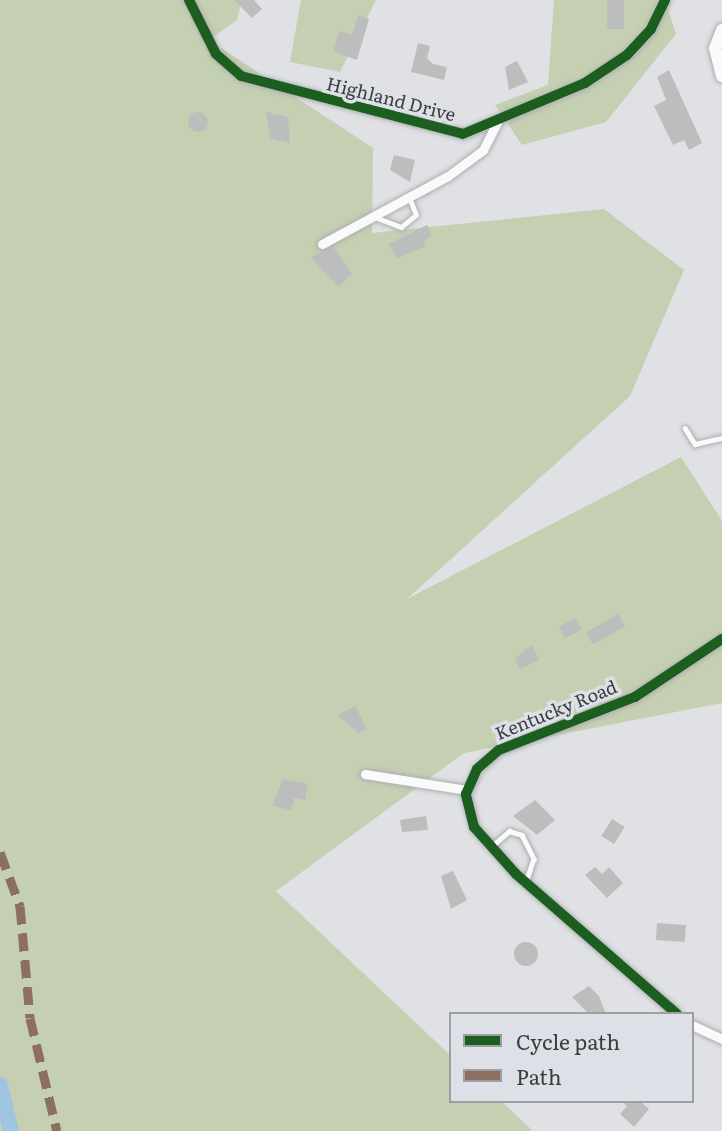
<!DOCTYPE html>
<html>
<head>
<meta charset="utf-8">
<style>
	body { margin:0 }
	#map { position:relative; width:722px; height:1131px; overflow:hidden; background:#dfe1e4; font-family:Literata,serif }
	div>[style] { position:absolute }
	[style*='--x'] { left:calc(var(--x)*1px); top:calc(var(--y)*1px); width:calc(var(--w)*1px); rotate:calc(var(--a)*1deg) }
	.green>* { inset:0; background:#c5cfb2 }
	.river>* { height:16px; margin:-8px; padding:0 8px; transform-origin:8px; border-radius:8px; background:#9fc5e0 }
	.building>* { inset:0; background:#bcbdbd; transform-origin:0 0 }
	.round { border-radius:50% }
	.roads { filter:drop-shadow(0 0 2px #acaeb0) drop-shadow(0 0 2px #acaeb0) }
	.lane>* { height:4.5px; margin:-2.25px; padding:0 2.25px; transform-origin:2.25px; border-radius:2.25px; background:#fafafb }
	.street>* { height:9px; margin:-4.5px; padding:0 4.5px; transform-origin:4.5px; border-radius:4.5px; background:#fafafb }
	.secondary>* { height:12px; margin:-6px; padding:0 6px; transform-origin:6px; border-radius:6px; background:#fafafb }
	.quiet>* { height:9px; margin-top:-4.5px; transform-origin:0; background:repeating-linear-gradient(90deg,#8d6e63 0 18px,transparent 0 27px) }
	.cycleway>* { height:10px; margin:-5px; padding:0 5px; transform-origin:5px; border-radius:5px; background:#1b5e20 }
	span { translate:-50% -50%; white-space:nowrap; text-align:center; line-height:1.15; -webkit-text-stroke:7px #dde0e6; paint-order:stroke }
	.street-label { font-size:18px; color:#3c3d3f }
	.legend { position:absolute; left:449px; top:1012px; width:245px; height:91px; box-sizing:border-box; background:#dde0e6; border:2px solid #9d9fa3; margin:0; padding:9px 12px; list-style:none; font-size:21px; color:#3c3d3f }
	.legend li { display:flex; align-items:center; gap:14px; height:35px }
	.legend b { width:35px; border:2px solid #9d9fa3 }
</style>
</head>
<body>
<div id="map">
	<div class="green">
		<i style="clip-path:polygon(0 0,242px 0,237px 20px,209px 40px,373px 148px,372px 233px,604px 209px,684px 270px,630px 396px,407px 599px,681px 457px,722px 521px,722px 703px,464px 753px,276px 891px,451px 1056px,451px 1101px,501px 1101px,533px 1131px,0 1131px)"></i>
		<i style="clip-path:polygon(301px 0,376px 0,340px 72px,290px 62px)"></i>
		<i style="clip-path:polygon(554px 0,665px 0,676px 34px,606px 122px,522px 145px,495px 105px,548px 85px)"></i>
	</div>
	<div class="river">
		<i style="--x:0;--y:1085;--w:47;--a:76.6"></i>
	</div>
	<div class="building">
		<i style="clip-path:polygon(234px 0,254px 0,262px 9px,252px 18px)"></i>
		<i style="left:607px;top:0;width:17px;height:29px"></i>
		<i style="clip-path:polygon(358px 15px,369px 19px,357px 60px,333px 51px,339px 31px,352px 35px)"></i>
		<i style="clip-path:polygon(418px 43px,430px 46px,427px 58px,433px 64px,447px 67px,444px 80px,411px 72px)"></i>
		<i style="clip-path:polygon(517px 61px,528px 82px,509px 90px,505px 67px)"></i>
		<i style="clip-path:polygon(669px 70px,702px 143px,689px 150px,684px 140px,673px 145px,654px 106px,666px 100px,657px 77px)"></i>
		<i style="clip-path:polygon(266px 112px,288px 117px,290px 143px,270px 138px)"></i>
		<i class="round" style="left:188px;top:112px;width:20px;height:20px"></i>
		<i style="clip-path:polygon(394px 155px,415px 160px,410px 182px,390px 170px)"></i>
		<i style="clip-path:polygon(427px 225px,432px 236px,423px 241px,426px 246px,397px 258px,389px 244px)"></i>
		<i style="clip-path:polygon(333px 246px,352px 274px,338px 287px,311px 257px)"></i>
		<i style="left:618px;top:614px;width:14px;height:37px;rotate:60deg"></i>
		<i style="left:576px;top:618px;width:13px;height:19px;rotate:63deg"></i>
		<i style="clip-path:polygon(532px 645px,539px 660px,520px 669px,515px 658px)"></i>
		<i style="clip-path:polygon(355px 706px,367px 729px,358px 733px,338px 715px)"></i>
		<i style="clip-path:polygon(283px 779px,308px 784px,305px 800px,294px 798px,291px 810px,272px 806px)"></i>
		<i style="clip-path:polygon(535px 800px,555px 820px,537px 835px,513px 816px)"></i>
		<i style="clip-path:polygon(426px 816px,428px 830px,402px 832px,400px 820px)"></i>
		<i style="left:612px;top:819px;width:15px;height:20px;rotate:32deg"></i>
		<i style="clip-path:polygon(595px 867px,602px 874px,609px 867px,623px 883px,607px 898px,585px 875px)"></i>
		<i style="clip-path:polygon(453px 871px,467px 900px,451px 909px,441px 876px)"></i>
		<i style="left:657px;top:923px;width:29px;height:17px;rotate:4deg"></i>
		<i class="round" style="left:514px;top:942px;width:24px;height:24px"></i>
		<i style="clip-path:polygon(589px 986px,599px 996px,606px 1014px,589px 1014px,572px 997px)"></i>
		<i style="clip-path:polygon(621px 1101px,640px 1101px,649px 1109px,634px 1127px,620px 1114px,627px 1106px)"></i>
	</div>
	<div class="roads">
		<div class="lane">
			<i style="--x:375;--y:217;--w:28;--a:21"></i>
			<i style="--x:401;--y:227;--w:19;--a:-39"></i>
			<i style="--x:416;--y:215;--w:18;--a:-112"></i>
			<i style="--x:685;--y:428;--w:19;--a:58"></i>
			<i style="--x:695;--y:444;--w:28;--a:-13"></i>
			<i style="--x:492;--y:846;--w:23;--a:-41"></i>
			<i style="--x:509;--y:831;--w:14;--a:17"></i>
			<i style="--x:522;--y:835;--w:27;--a:63"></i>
			<i style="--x:534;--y:859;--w:24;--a:109"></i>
		</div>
		<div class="street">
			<i style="--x:189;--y:0;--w:60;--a:63.4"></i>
			<i style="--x:216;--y:54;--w:33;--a:41"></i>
			<i style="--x:241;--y:76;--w:229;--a:14.6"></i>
			<i style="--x:463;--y:134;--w:132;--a:-22.7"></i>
			<i style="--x:585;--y:83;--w:50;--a:-33.7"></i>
			<i style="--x:627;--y:55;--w:35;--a:-47"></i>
			<i style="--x:651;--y:29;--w:32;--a:-64"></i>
			<i style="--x:322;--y:244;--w:143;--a:-28.4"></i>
			<i style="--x:448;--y:176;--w:44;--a:-36.6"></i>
			<i style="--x:483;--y:150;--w:31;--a:-63"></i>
			<i style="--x:365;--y:774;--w:103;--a:8.9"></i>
			<i style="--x:677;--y:1014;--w:213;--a:-139"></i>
			<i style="--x:516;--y:874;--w:63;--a:-131.8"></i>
			<i style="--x:474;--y:827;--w:34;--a:-104"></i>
			<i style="--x:466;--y:794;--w:27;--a:-66"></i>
			<i style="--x:477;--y:769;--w:29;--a:-41"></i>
			<i style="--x:499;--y:750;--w:146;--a:-21.3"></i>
			<i style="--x:635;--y:697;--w:105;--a:-33.7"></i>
			<i style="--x:692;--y:1025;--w:33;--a:25"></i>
		</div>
		<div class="secondary">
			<i style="--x:722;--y:30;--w:19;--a:111"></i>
			<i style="--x:715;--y:48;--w:29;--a:76"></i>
		</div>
	</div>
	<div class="quiet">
		<i style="--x:0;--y:852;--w:58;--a:69.7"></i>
		<i style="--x:20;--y:906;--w:112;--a:84.9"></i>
		<i style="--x:30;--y:1018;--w:116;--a:76.6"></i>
	</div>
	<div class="cycleway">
		<i style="--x:189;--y:0;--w:60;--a:63.4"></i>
		<i style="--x:216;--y:54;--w:33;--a:41"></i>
		<i style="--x:241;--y:76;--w:229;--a:14.6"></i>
		<i style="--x:463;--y:134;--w:132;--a:-22.7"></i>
		<i style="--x:585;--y:83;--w:50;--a:-33.7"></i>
		<i style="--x:627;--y:55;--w:35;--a:-47"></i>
		<i style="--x:651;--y:29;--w:32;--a:-64"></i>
		<i style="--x:677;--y:1014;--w:213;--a:-139"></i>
		<i style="--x:516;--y:874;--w:63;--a:-131.8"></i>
		<i style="--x:474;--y:827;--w:34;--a:-104"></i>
		<i style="--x:466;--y:794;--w:27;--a:-66"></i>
		<i style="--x:477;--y:769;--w:29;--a:-41"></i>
		<i style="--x:499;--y:750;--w:146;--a:-21.3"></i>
		<i style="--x:635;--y:697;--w:105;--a:-33.7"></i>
	</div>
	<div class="street-label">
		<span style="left:391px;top:99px;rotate:14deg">Highland Drive</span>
		<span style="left:556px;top:710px;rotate:-22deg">Kentucky Road</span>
	</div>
	<ul class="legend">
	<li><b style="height:9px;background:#1b5e20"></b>Cycle path</li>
	<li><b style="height:9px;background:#8d6e63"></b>Path</li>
	</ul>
</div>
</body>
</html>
